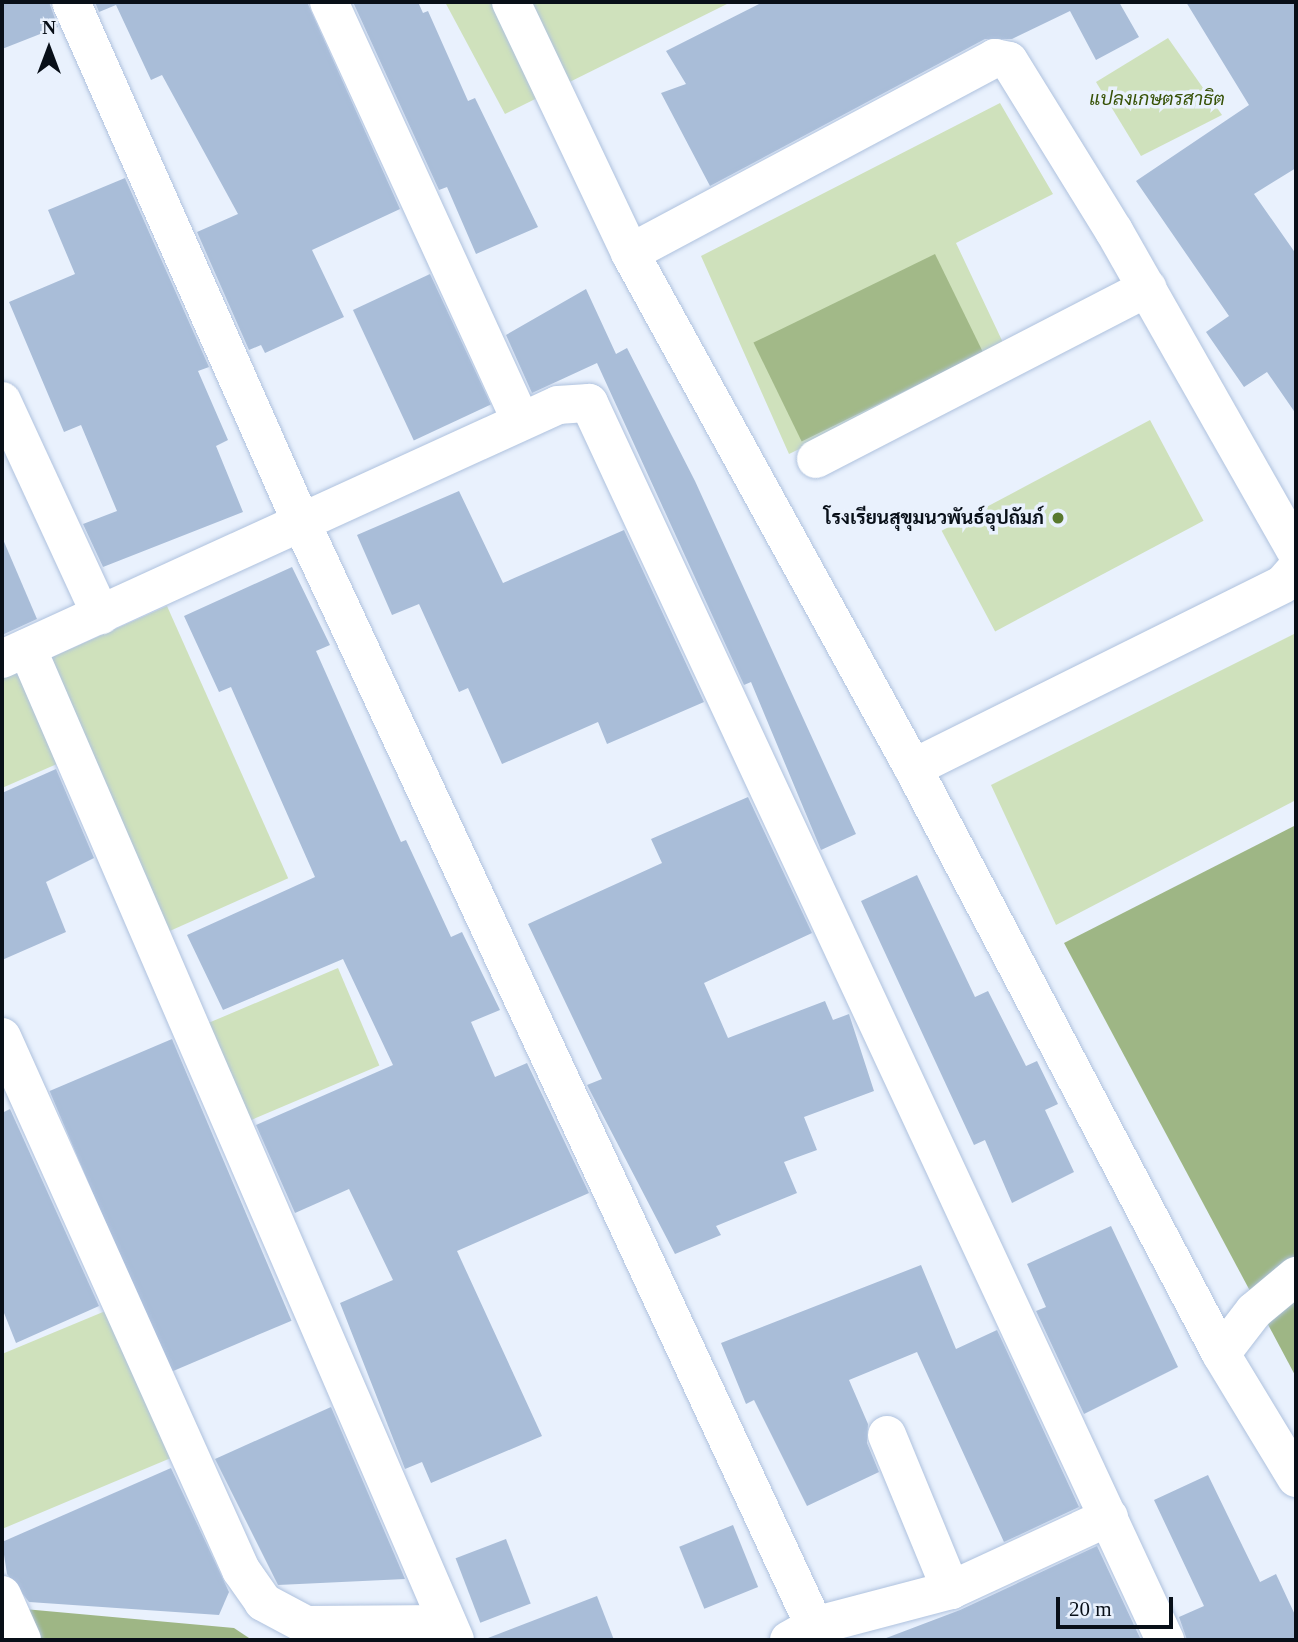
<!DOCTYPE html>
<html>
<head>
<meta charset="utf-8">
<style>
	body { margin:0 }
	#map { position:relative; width:1298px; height:1642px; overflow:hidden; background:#e9f1fd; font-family:"Times New Roman",Sarabun,serif }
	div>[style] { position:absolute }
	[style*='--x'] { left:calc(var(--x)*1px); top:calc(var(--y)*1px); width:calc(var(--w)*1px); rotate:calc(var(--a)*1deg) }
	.green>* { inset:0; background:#cfe1bc; transform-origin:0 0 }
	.forest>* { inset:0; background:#9eb685 }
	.water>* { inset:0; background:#a2b988; transform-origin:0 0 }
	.building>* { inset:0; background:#a9bdd8; transform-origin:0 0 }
	.roads { filter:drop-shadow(0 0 2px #afc2de) drop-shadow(0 0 2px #afc2de) }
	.minor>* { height:38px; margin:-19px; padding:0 19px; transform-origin:19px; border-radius:19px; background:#fff }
	.dots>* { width:19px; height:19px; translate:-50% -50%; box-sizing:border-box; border:4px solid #e9f1fd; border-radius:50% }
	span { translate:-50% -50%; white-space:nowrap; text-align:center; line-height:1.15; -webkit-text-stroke:7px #e9f1fd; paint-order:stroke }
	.park-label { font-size:19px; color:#375207; font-style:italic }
	.poi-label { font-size:19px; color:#080f18; font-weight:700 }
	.right { translate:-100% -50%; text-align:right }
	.frame { position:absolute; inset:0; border:4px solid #080f18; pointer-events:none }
	.north { position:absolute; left:14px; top:14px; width:70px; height:70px; -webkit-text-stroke:5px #e9f1fd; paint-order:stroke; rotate:0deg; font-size:19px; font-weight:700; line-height:28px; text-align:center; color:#080f18 }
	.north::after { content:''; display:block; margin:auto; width:24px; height:32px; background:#080f18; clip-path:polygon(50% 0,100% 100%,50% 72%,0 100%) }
	.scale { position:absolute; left:1056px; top:1597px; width:117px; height:32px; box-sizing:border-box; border:4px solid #080f18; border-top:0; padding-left:9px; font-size:21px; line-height:24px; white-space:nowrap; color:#080f18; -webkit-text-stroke:5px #e9f1fd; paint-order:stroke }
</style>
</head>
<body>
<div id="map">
	<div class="green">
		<i style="clip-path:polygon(445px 2px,731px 2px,505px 114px)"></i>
		<i style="clip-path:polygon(1168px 38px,1222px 115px,1141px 156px,1096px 82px)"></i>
		<i style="clip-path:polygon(1000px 103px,1053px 194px,956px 243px,1006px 349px,789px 454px,701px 256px)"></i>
		<i style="left:1150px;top:420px;width:114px;height:236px;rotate:62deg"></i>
		<i style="left:167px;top:606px;width:298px;height:137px;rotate:66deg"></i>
		<i style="clip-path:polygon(1296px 633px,1296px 800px,1056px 925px,991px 785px)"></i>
		<i style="clip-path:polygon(19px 656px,66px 760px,2px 788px,2px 664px)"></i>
		<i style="left:338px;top:968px;width:106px;height:141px;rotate:67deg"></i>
		<i style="clip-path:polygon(115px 1307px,178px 1455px,2px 1529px,2px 1354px)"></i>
	</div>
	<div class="forest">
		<i style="clip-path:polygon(1296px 825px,1296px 1377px,1064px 943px)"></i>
		<i style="clip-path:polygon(13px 1608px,234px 1628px,252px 1640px,2px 1640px)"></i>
	</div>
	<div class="water">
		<i style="left:935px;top:254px;width:110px;height:202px;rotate:64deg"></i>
	</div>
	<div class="building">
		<i style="clip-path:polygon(2px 2px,49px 2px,58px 27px,2px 49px)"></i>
		<i style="clip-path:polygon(95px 2px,307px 2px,400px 209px,312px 250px,344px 317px,265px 353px,261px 345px,249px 350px,197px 232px,238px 214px,162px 75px,151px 80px,116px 5px,99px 12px)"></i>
		<i style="clip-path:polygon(353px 2px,418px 2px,423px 13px,428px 11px,468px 101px,475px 98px,538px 227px,476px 254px,447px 187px,439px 190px)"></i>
		<i style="clip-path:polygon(763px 2px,1119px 2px,1139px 37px,1096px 60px,1070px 11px,1012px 39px,985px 39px,710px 186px,661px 93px,686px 84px,666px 51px)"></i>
		<i style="clip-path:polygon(1186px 2px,1296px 2px,1296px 168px,1254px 194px,1296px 254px,1296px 414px,1267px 372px,1244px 387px,1206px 332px,1229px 316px,1136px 181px,1249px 105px)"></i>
		<i style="clip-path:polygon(125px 178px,209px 367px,198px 371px,228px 440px,216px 446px,243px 512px,103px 567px,83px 524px,117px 511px,81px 425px,64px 432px,9px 302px,75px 274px,48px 210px)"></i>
		<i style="left:430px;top:274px;width:144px;height:85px;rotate:65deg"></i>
		<i style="clip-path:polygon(586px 289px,616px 354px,627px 348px,695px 481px,856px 834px,821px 850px,751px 682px,744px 685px,597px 363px,532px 393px,506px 335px)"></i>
		<i style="clip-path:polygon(459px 491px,503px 583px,624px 530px,704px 702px,607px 744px,598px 722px,502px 764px,468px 688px,459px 692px,419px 604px,392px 615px,357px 535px)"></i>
		<i style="clip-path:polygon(2px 537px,37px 619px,2px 635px)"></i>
		<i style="clip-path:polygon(292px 567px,330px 645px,316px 651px,401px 842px,406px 840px,451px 937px,462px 932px,500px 1010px,471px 1022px,495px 1077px,527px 1063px,589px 1193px,457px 1251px,542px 1436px,431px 1483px,422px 1462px,405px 1469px,340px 1303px,393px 1280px,349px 1189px,295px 1213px,256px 1125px,393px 1065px,343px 959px,223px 1010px,187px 935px,315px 877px,231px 687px,219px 692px,184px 616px)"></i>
		<i style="clip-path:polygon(56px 769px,94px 858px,46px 882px,66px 932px,2px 960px,2px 793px)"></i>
		<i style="clip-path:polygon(748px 797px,812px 933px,704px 983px,728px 1038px,825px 1001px,833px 1020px,849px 1014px,874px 1091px,804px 1117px,817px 1150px,784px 1162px,797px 1193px,716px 1226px,721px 1235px,675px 1254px,587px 1085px,602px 1079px,528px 924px,662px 863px,651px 839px)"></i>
		<i style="clip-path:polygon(917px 875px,975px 997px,988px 991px,1026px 1066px,1037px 1061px,1058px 1104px,1045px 1110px,1074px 1172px,1012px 1203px,985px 1140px,974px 1145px,861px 901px)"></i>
		<i style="left:172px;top:1039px;width:306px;height:133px;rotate:67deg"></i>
		<i style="clip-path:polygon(10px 1109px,99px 1306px,16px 1343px,2px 1308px,2px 1113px)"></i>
		<i style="clip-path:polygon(1111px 1226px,1178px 1367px,1084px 1414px,1036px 1311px,1046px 1307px,1027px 1264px)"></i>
		<i style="clip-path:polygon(921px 1265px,956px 1349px,997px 1330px,1079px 1507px,1004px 1542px,917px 1352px,849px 1380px,868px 1424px,867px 1443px,879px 1472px,807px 1506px,754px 1400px,746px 1404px,721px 1343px)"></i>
		<i style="clip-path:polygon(331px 1407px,405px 1579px,278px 1585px,215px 1459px)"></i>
		<i style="clip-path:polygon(171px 1468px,229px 1592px,219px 1615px,29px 1602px,7px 1574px,2px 1542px)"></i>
		<i style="clip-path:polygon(1208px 1475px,1260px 1582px,1276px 1574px,1296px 1617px,1296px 1640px,1187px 1640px,1179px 1617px,1204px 1606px,1154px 1500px)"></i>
		<i style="left:733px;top:1525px;width:67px;height:58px;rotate:68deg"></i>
		<i style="left:506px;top:1539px;width:69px;height:54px;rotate:69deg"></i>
		<i style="clip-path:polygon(1097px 1546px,1141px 1640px,881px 1640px,960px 1610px)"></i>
		<i style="clip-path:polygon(597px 1596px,614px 1640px,489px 1640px,488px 1638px)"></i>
	</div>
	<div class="roads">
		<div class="minor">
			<i style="--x:71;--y:2;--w:571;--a:66.13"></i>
			<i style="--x:302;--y:524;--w:1231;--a:65.06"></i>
			<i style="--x:329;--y:2;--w:461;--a:65.4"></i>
			<i style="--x:511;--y:2;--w:278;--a:64.6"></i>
			<i style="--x:630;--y:253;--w:588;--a:61.21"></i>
			<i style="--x:913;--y:768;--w:662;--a:62.27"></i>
			<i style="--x:1221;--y:1354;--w:145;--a:58.8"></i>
			<i style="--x:630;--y:253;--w:414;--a:-28.1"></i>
			<i style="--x:995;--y:58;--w:14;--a:12"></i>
			<i style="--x:1009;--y:61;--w:200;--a:58.3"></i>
			<i style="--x:1114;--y:231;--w:369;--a:60.4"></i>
			<i style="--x:2;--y:401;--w:236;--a:65.2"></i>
			<i style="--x:816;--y:459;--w:373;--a:-27.3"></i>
			<i style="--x:27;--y:648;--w:1080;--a:66.66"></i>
			<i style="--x:2;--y:659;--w:611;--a:-24.55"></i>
			<i style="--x:558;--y:405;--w:31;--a:-4"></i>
			<i style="--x:589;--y:403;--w:1365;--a:65.03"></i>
			<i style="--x:913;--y:768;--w:413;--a:-26.4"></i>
			<i style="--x:1283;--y:584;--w:20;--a:-49"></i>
			<i style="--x:2;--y:1037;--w:584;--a:65.85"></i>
			<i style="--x:241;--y:1570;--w:39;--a:55"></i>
			<i style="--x:263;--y:1602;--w:49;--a:28.1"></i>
			<i style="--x:306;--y:1625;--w:141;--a:-0.4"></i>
			<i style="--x:1221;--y:1354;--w:54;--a:-52.5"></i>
			<i style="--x:1254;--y:1311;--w:55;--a:-39.8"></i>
			<i style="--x:887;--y:1435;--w:168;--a:67.6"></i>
			<i style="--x:2;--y:1595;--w:49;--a:66"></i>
			<i style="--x:789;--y:1640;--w:29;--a:-29"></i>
			<i style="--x:814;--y:1626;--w:142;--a:-14.7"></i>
			<i style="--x:951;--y:1590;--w:174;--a:-24.8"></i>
		</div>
	</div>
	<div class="dots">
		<i style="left:1058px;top:518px;background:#59792f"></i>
	</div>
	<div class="park-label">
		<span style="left:1157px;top:99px">แปลงเกษตรสาธิต</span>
	</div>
	<div class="poi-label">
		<span class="right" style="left:1044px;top:518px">โรงเรียนสุขุมนวพันธ์อุปถัมภ์</span>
	</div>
	<div class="frame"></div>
	<div class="north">N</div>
	<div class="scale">20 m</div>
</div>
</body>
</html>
